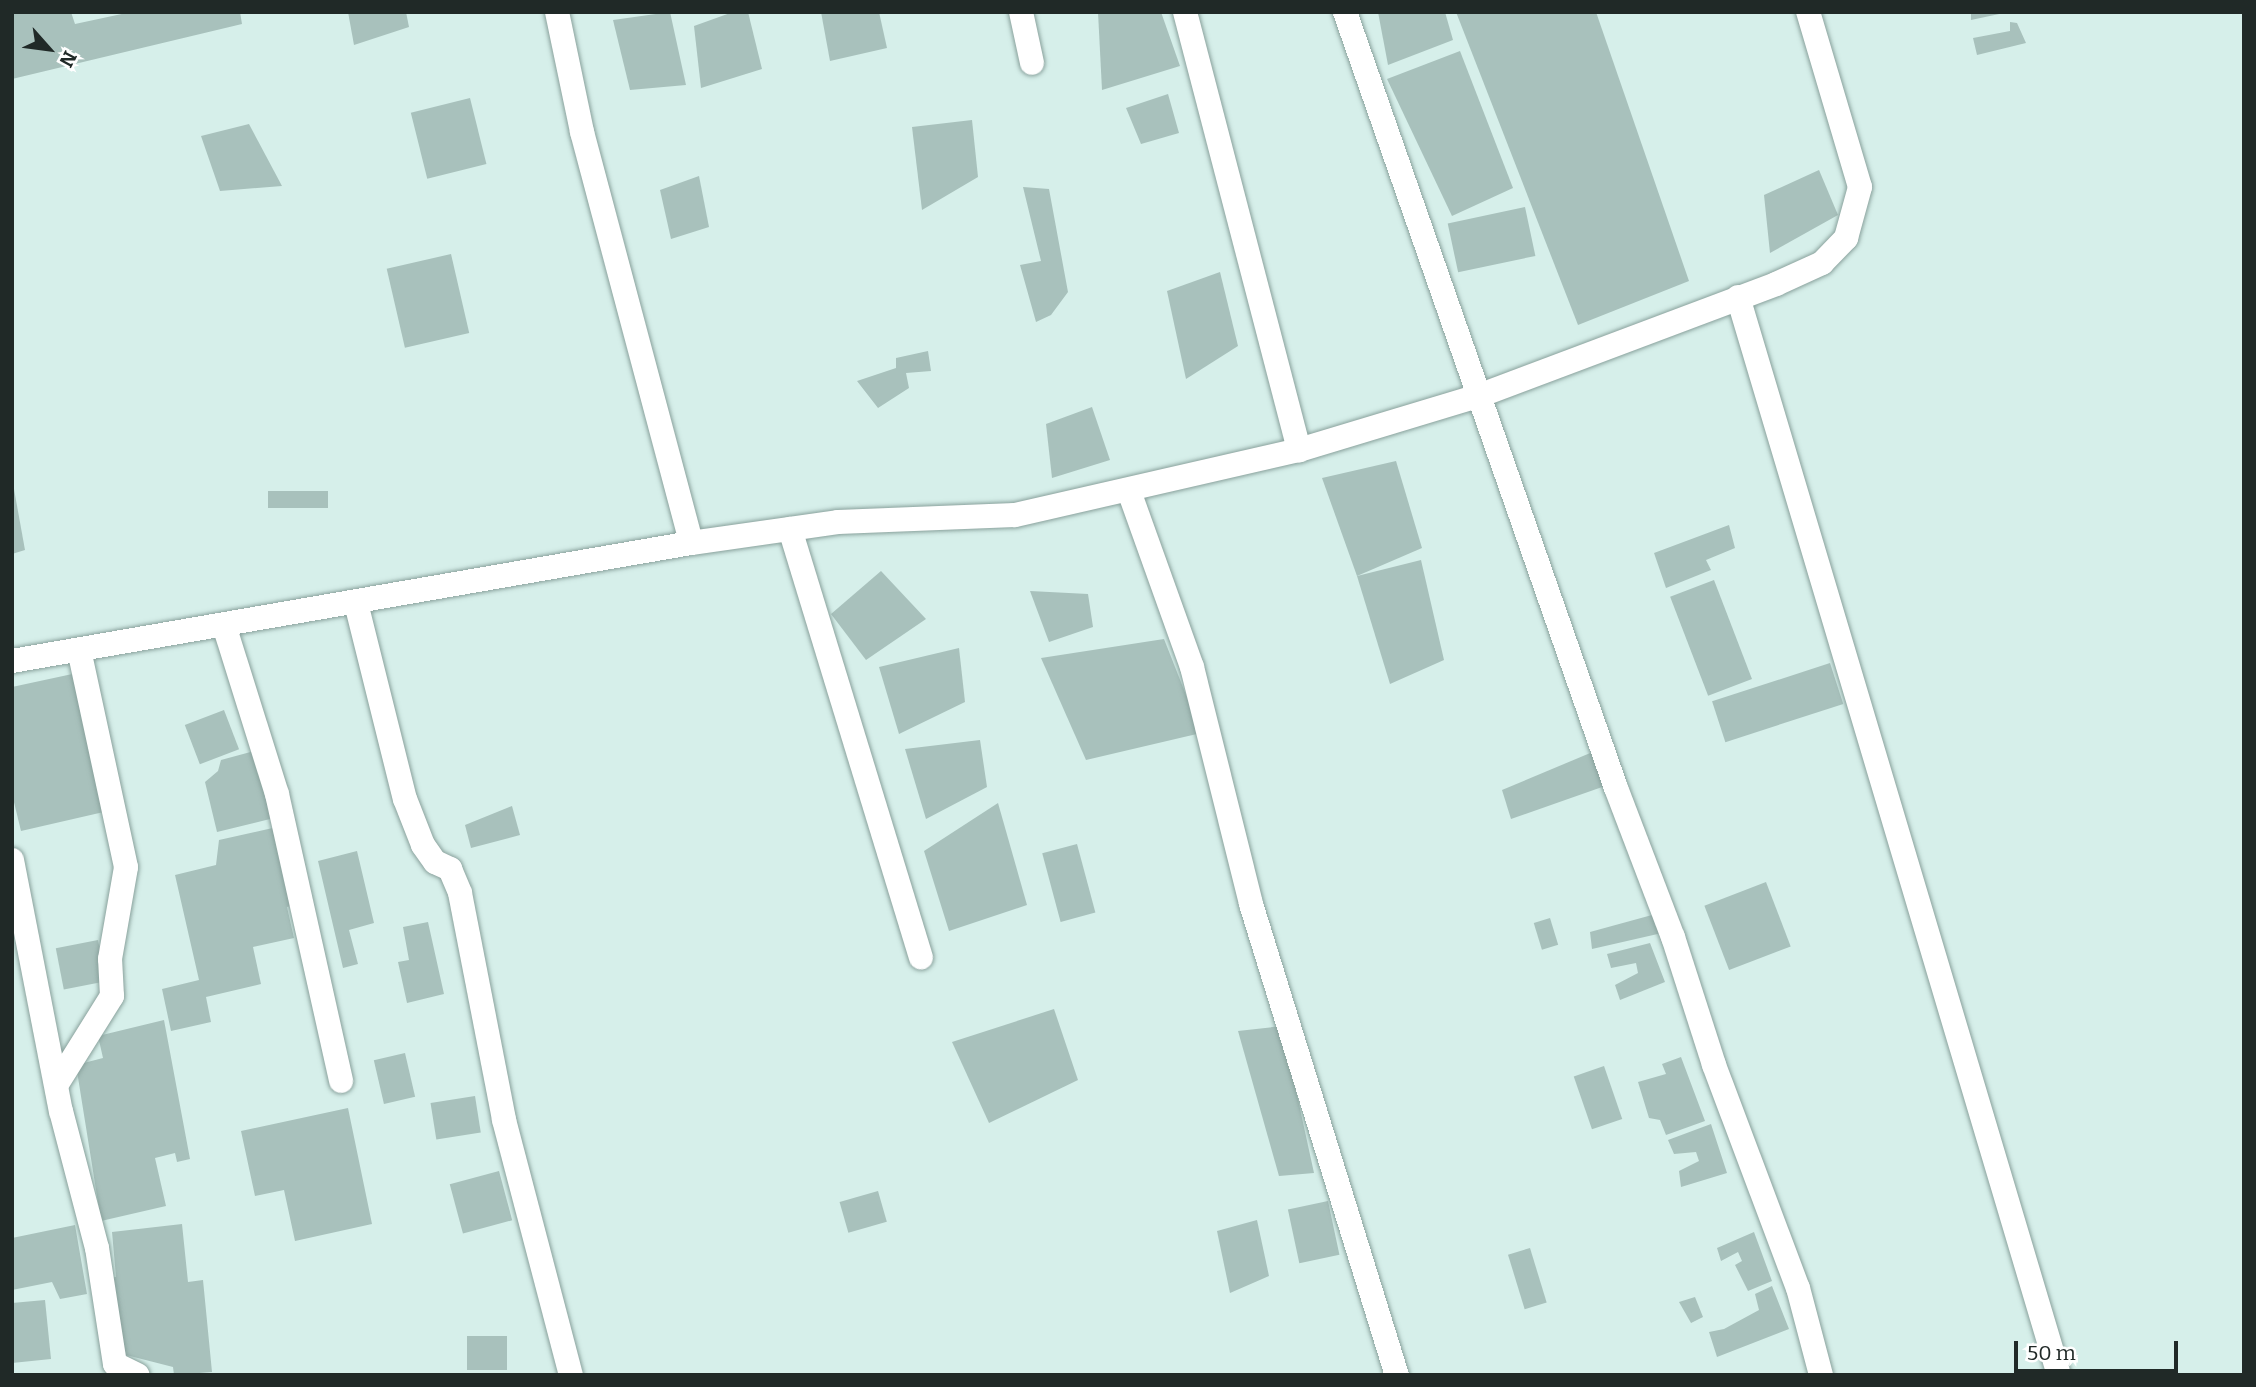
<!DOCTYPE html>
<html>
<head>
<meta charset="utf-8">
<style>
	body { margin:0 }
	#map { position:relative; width:2256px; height:1387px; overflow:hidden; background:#d6efea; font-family:Bitter,serif }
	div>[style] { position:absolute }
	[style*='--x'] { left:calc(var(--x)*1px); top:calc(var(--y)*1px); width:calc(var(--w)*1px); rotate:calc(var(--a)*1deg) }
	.building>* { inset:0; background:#a8c1bc; transform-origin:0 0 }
	.roads { filter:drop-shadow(0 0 2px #89a19c) drop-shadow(0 0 2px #89a19c) }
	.minor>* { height:24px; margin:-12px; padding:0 12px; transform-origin:12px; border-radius:12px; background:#fff }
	span { translate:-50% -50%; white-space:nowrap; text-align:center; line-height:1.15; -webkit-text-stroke:7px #fff; paint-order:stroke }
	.frame { position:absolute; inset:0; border:14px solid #202927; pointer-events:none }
	.north { position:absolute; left:14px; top:14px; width:70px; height:70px; -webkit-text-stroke:5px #fff; paint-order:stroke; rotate:118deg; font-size:19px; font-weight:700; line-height:28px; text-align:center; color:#202927 }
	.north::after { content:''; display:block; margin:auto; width:24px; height:32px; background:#202927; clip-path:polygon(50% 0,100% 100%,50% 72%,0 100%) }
	.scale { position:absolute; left:2014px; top:1341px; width:164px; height:32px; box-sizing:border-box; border:4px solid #202927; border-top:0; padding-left:9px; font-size:21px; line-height:24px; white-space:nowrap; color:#202927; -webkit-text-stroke:5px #fff; paint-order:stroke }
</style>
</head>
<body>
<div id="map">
	<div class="building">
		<i style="clip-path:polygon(12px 12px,71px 12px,75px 24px,131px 12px,240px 12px,242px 24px,12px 79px)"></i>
		<i style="clip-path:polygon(348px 12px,406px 12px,409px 27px,354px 45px)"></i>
		<i style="clip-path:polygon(670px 12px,686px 85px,630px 90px,613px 20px)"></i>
		<i style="clip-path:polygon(733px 12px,748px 12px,762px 69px,701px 88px,694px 26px)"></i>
		<i style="clip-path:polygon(821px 12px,879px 12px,887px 48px,830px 61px)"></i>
		<i style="clip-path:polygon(1098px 12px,1161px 12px,1180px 66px,1102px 90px)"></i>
		<i style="clip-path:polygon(1378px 12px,1445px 12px,1453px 40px,1388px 65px)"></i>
		<i style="clip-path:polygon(1456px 12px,1596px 12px,1689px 281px,1578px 325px)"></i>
		<i style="clip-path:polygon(1971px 12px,2004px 12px,2004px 13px,1971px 20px)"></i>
		<i style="clip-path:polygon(2010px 22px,2017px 23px,2026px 43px,1977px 55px,1973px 38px,2010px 31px)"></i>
		<i style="clip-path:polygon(1460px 51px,1513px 188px,1452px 216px,1387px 79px)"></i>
		<i style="clip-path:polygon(1168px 94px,1179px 133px,1141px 144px,1126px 108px)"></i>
		<i style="left:470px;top:98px;width:68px;height:61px;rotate:76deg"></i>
		<i style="clip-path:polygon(972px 120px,978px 177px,922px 210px,912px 127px)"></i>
		<i style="clip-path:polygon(249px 124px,282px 186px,220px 191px,201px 136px)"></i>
		<i style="clip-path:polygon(1819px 170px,1838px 215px,1770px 253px,1764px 195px)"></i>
		<i style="clip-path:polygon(699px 176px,709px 227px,671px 239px,660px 190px)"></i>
		<i style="clip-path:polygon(1023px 187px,1049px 189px,1068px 292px,1051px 315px,1036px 322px,1020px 265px,1041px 261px)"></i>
		<i style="left:1525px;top:207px;width:50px;height:79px;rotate:78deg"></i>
		<i style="left:451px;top:254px;width:81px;height:66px;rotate:77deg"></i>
		<i style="clip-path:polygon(1220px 272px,1238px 346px,1186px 379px,1167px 291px)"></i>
		<i style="clip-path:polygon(928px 351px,931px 371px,906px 373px,909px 388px,878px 408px,857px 381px,896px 368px,896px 358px)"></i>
		<i style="clip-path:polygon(1092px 407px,1110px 460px,1052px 478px,1046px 424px)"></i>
		<i style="clip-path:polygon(1396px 461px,1422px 548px,1357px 576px,1322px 478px)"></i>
		<i style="clip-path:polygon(12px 478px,25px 550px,12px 554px)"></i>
		<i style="left:328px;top:491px;width:17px;height:60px;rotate:90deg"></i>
		<i style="clip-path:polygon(1729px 525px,1735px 548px,1706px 560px,1711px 570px,1666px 588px,1654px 553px)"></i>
		<i style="clip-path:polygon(1421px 560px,1444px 660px,1390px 684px,1357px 576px)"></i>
		<i style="clip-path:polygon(881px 571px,926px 619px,866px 660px,831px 614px)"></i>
		<i style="left:1714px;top:580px;width:106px;height:47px;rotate:69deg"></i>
		<i style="clip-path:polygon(1030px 591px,1088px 594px,1093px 627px,1049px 642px)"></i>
		<i style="clip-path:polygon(1164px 639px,1201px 733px,1086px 760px,1041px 658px)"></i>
		<i style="clip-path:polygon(959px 648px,965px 702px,899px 734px,879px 667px)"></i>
		<i style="left:1830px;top:663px;width:43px;height:124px;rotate:72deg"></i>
		<i style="clip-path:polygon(77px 673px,108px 811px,21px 831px,12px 794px,12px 687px)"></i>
		<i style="left:224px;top:710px;width:42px;height:42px;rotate:69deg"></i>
		<i style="clip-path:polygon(980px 740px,987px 787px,926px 819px,905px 749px)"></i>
		<i style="clip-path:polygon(262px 749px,278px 817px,217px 832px,205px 782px,218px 771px,221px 760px)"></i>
		<i style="clip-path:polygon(1595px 751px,1605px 786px,1511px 819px,1502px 790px)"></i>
		<i style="clip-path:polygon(998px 803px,1027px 905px,949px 931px,924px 851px)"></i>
		<i style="clip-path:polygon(512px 806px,520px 835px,471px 848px,465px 825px)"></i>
		<i style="clip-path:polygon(277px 827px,294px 905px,287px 907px,294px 938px,253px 947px,261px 984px,206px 997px,211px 1022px,171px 1031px,162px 989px,199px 980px,175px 875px,216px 865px,219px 840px)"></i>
		<i style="left:1077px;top:844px;width:71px;height:36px;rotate:75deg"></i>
		<i style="clip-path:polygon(357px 851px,374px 923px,349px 930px,358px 964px,343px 968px,318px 861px)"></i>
		<i style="left:1766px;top:882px;width:69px;height:66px;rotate:69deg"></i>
		<i style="clip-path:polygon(1652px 915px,1662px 933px,1592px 949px,1590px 932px)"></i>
		<i style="left:1550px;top:918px;width:28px;height:17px;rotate:73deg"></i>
		<i style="clip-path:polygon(428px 922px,444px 994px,407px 1003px,398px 962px,409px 960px,403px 927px)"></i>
		<i style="left:98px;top:940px;width:42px;height:43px;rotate:79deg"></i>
		<i style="clip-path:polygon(1650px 943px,1665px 982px,1620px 1000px,1615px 985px,1638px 973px,1636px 963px,1611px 968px,1607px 954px)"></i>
		<i style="clip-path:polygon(1054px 1009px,1078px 1080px,989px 1123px,952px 1042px)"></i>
		<i style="clip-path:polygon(164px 1020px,190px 1159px,177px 1162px,175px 1153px,155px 1158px,166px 1206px,101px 1221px,76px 1065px,103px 1058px,98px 1036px)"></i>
		<i style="clip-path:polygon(1282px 1026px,1314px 1173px,1279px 1176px,1238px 1031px)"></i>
		<i style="left:405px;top:1053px;width:45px;height:32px;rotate:77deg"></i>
		<i style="clip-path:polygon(1681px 1057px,1705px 1121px,1666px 1135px,1660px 1120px,1649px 1118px,1638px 1082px,1666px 1074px,1662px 1064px)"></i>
		<i style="left:1604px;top:1066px;width:56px;height:32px;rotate:71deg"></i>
		<i style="left:475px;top:1096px;width:37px;height:45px;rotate:81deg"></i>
		<i style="clip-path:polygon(348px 1108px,372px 1224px,295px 1241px,284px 1190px,255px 1196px,241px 1131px)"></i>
		<i style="clip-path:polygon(1711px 1124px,1727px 1173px,1681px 1187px,1679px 1171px,1699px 1161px,1696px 1152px,1674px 1154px,1668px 1140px)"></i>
		<i style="left:499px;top:1171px;width:51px;height:51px;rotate:75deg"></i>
		<i style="left:878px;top:1191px;width:32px;height:40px;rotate:74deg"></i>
		<i style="left:1328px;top:1201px;width:55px;height:41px;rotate:78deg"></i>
		<i style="clip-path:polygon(1257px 1220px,1269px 1276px,1230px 1293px,1217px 1231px)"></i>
		<i style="clip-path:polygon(182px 1224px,188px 1282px,203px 1280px,212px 1372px,174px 1375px,173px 1367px,126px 1355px,105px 1278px,116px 1277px,112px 1232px)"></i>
		<i style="clip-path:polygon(75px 1225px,87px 1294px,60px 1299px,52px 1282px,12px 1290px,12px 1238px)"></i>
		<i style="clip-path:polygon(1754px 1232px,1772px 1281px,1748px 1291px,1735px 1265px,1742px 1261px,1738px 1252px,1721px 1261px,1717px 1248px)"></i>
		<i style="left:1530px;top:1248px;width:57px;height:23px;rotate:73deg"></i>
		<i style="clip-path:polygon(1772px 1286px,1789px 1329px,1717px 1357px,1709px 1332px,1724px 1329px,1759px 1310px,1755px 1294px)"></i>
		<i style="clip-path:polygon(1695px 1297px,1703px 1317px,1691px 1323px,1679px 1302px)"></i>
		<i style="clip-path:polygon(45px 1300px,51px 1359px,12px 1363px,12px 1303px)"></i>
		<i style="left:467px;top:1336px;width:40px;height:34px"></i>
	</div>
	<div class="roads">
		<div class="minor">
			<i style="--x:557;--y:12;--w:123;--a:78.2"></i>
			<i style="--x:582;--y:132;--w:425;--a:75.1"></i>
			<i style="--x:1021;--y:12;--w:52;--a:77.8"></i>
			<i style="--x:1185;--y:12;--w:453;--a:75.4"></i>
			<i style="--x:1345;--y:12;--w:822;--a:70.75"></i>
			<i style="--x:1616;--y:788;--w:160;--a:69.1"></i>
			<i style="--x:1673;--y:937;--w:134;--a:72.2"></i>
			<i style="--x:1714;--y:1065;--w:238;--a:69.4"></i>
			<i style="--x:1798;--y:1288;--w:90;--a:75.2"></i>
			<i style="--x:1738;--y:297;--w:1125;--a:73.42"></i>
			<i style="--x:1129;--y:491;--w:187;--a:70.3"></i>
			<i style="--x:1192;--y:667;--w:244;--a:76"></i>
			<i style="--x:1251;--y:904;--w:493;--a:72.8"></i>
			<i style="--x:790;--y:529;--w:448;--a:73"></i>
			<i style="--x:356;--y:603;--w:202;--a:76"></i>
			<i style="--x:405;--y:799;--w:49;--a:68.6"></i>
			<i style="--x:423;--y:845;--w:21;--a:55"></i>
			<i style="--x:435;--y:862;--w:17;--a:25"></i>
			<i style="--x:450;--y:869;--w:26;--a:67"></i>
			<i style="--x:460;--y:893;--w:231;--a:79"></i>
			<i style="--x:504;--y:1120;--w:264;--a:75.3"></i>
			<i style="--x:224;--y:625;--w:177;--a:72.6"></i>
			<i style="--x:277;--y:794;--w:294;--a:77.4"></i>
			<i style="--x:12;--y:661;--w:689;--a:-9.86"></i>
			<i style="--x:691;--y:543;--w:148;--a:-8.1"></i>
			<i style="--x:838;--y:522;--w:177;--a:-2.3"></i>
			<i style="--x:1015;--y:515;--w:291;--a:-12.9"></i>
			<i style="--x:1299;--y:450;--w:190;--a:-16.8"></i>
			<i style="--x:1481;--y:395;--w:315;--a:-20.6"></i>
			<i style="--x:1776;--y:284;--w:51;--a:-24.5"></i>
			<i style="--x:1822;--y:263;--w:35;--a:-46"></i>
			<i style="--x:1846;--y:238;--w:53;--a:-74.6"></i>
			<i style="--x:1860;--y:187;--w:183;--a:-106.5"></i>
			<i style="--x:12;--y:860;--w:256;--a:79"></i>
			<i style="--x:61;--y:1111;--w:142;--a:75.3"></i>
			<i style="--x:97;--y:1248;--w:117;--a:81.2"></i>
			<i style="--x:115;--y:1364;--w:25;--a:26"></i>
			<i style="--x:57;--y:1084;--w:104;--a:-58"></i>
			<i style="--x:112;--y:996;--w:37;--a:-93"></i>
			<i style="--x:110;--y:959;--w:93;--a:-80.1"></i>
			<i style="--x:126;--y:867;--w:222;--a:-102.2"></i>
		</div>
	</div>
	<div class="frame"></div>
	<div class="north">N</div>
	<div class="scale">50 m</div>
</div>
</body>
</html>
